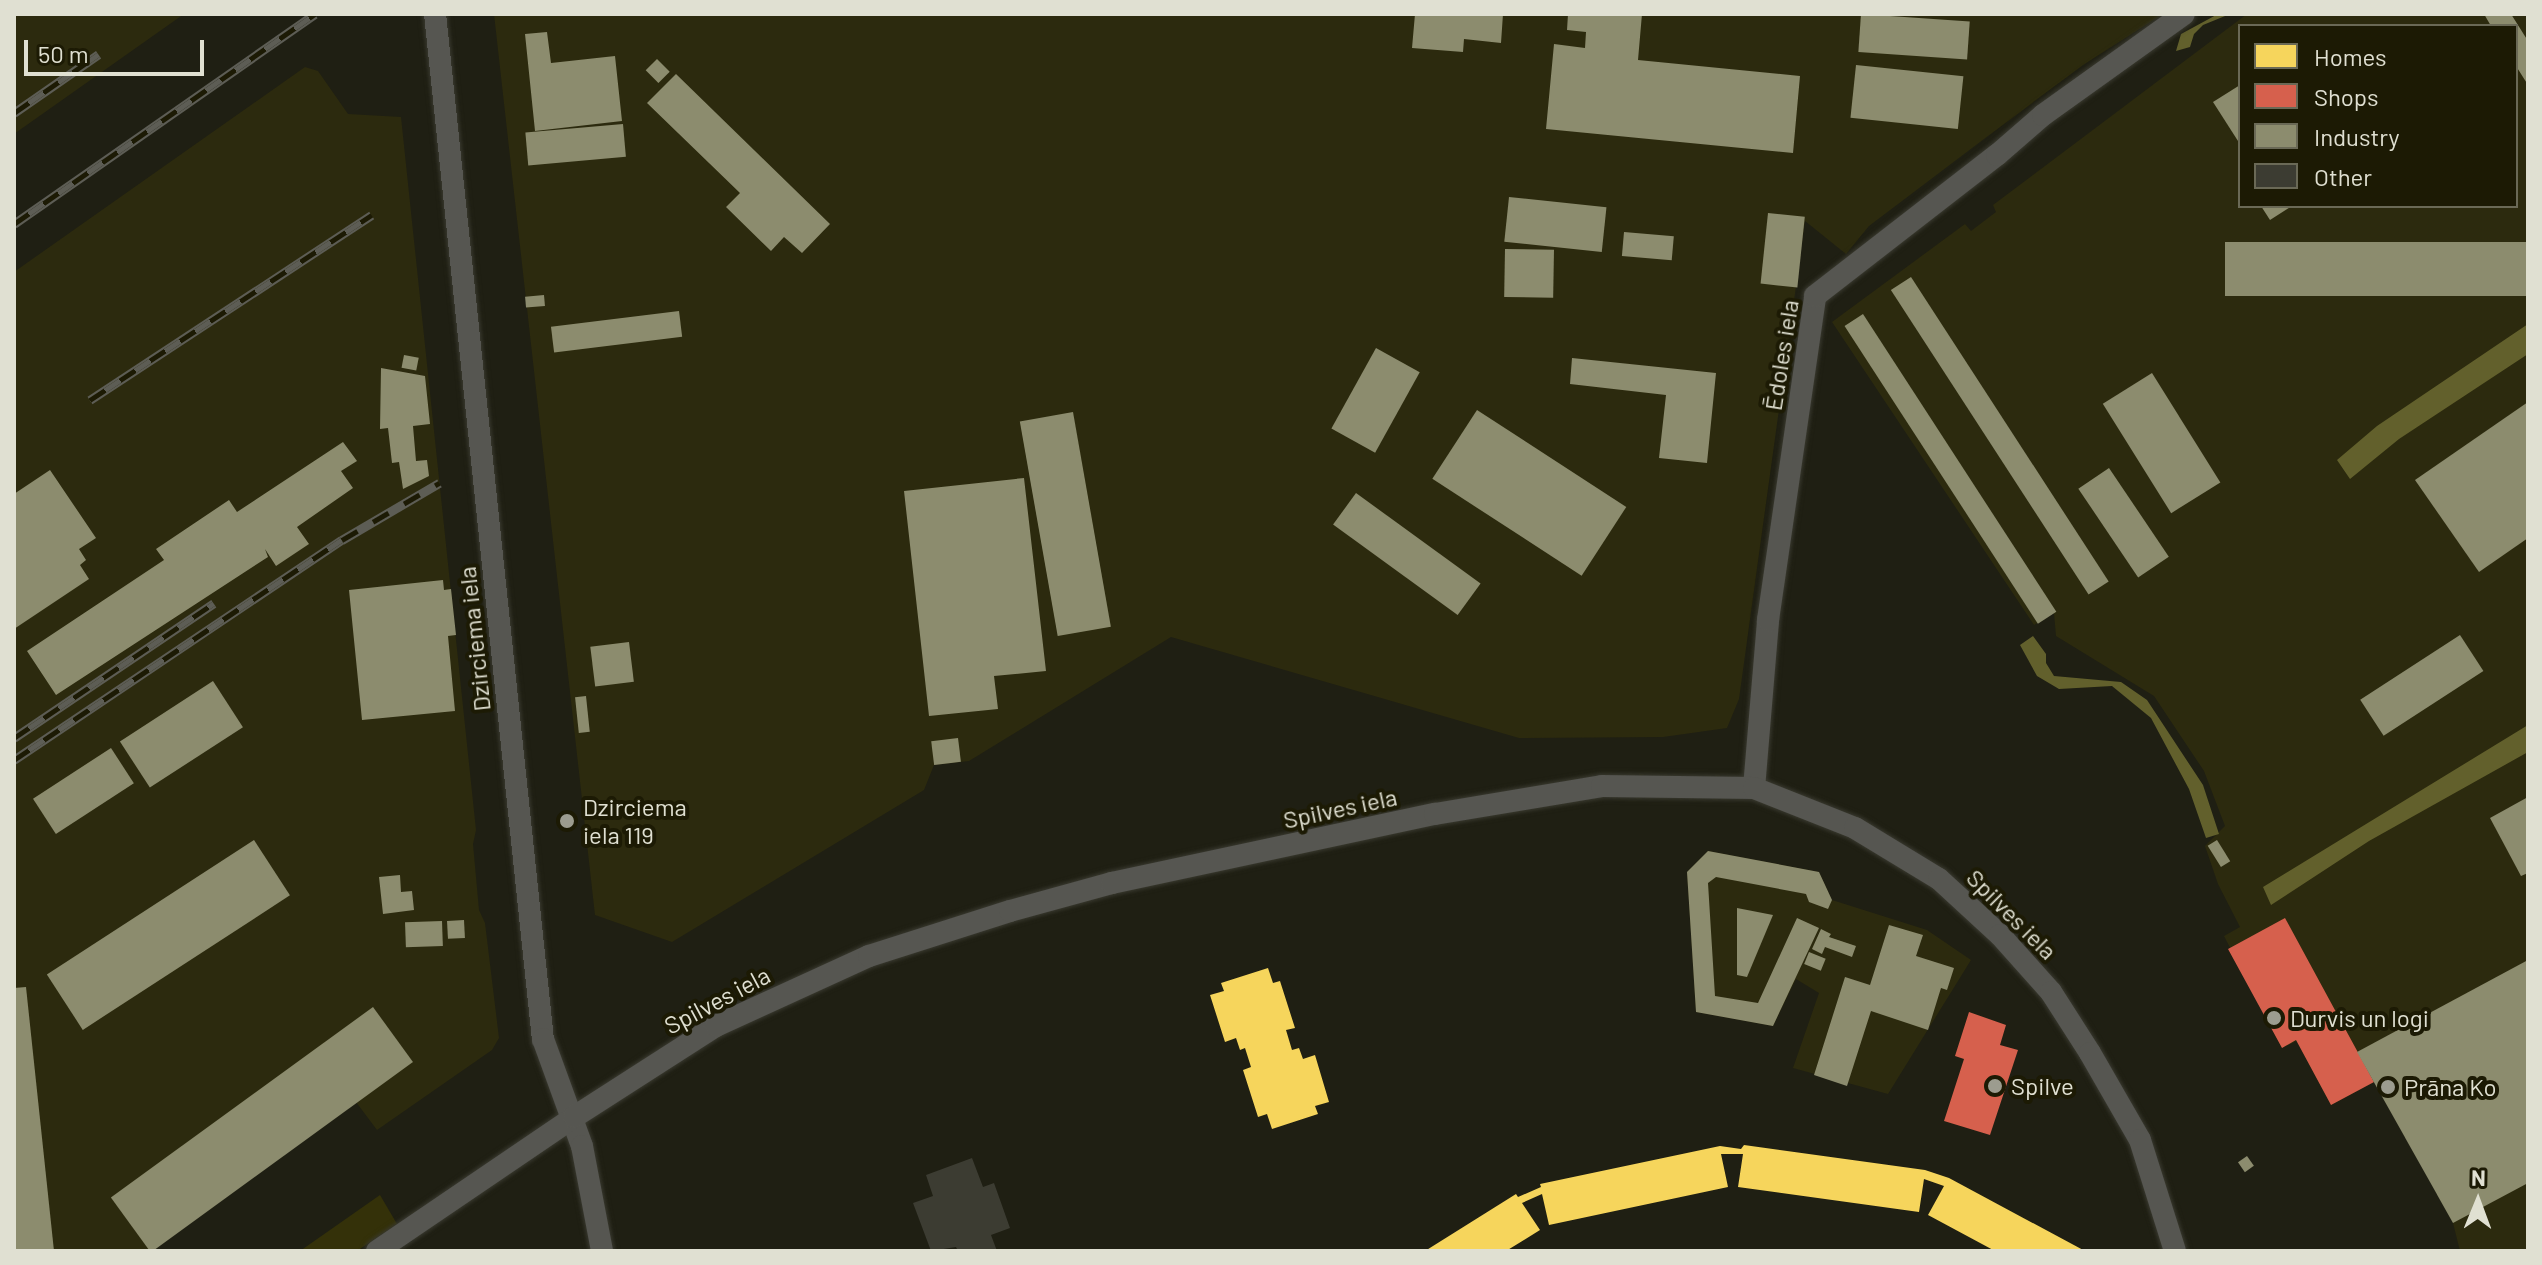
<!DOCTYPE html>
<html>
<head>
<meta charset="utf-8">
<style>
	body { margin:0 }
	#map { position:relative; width:2542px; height:1265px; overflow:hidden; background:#1f1f13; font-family:Barlow,sans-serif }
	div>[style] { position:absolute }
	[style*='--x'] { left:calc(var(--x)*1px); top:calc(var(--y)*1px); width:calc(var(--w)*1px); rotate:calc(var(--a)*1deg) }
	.built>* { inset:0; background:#2c2a0e }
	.green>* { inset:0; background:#343109 }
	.water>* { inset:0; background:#62602c }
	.homes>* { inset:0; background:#f6d55c }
	.shops>* { inset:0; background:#d6604d }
	.industry>* { inset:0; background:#8c8c6e; transform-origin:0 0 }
	.building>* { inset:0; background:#3c3c32 }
	.roads { filter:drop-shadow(0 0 2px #39392f) drop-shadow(0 0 2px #39392f) }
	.street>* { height:22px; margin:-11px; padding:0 11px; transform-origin:11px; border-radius:11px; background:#565651 }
	.rail>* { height:9px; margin-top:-4.5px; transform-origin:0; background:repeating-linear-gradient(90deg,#1c1a04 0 18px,#5d5d55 0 36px); box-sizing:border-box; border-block:2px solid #5d5d55 }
	.dots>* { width:22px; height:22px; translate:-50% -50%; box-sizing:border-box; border:4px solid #1c1a04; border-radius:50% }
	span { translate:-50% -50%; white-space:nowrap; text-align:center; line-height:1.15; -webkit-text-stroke:8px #1c1a04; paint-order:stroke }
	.street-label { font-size:24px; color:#e0e0d2 }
	.poi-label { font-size:24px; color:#e0e0d2 }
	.left { translate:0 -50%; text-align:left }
	.frame { position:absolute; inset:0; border:16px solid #e0e0d2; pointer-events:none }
	.legend { position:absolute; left:2238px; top:24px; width:280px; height:184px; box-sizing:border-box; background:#1c1a04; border:2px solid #6a6956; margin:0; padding:10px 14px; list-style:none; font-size:24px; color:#e0e0d2 }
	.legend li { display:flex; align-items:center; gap:16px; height:40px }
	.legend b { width:40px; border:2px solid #6a6956 }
	.north { position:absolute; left:2438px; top:1161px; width:80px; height:80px; -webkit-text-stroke:6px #1c1a04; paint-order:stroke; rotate:1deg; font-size:22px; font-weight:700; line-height:32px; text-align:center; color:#e0e0d2 }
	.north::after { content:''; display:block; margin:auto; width:28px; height:36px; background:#e0e0d2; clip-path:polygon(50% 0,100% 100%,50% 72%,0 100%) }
	.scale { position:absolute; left:24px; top:40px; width:180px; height:36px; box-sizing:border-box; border:4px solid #e0e0d2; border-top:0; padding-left:10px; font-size:24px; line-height:28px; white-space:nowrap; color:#e0e0d2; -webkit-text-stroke:6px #1c1a04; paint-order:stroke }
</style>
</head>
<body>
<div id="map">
	<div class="built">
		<i style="clip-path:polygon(14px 14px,184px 14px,14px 134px)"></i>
		<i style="clip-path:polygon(494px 14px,2163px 14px,2083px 65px,1984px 139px,1869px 226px,1846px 254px,1805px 221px,1739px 699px,1727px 728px,1663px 737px,1519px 738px,1171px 637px,969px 761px,934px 765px,924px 790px,672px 942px,595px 915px)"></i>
		<i style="clip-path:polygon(evenodd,2247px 14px,2528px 14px,2528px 1251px,2460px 1251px,2453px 1223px,2376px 1081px,2331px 1105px,2297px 1041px,2282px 1048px,2224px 936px,2240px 927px,2218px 884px,2205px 846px,2225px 826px,2204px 771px,2154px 696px,2056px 636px,2054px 613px,2034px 625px,1832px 322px,1965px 224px,1971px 231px,1996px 212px,1993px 205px,2247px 14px,2240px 26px,2516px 26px,2516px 206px,2240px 206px,2240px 26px)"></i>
		<i style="clip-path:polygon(305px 67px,318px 71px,348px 114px,401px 117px,476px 830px,473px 844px,479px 910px,485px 923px,499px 1038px,492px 1050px,377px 1130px,356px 1102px,148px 1251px,14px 1251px,14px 272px)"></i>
		<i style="clip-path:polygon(1708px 851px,1819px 872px,1832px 900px,1927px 930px,1971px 960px,1888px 1094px,1793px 1068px,1819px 993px,1796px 979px,1773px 1026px,1696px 1012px,1687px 872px)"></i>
	</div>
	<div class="green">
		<i style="clip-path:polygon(380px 1195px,397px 1224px,357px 1251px,300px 1251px)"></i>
	</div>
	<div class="water">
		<i style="clip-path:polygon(2218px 14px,2230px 14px,2203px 25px,2194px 34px,2190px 47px,2176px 51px,2181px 34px)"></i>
		<i style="clip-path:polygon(2528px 324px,2528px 354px,2399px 439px,2350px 479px,2337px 460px,2377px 426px)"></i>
		<i style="clip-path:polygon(2033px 636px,2046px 654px,2046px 663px,2054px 676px,2121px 682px,2147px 700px,2203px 785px,2219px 834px,2206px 838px,2189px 789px,2151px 718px,2112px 686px,2059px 689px,2037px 676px,2020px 645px)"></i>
		<i style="clip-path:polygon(2528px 725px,2528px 752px,2369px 841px,2271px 905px,2263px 887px)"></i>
	</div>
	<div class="homes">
		<i style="clip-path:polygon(1268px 968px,1273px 983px,1280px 981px,1295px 1028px,1286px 1030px,1292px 1050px,1299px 1048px,1303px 1059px,1315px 1055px,1329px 1102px,1315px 1106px,1318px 1114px,1272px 1129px,1267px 1114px,1258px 1117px,1243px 1070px,1251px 1067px,1245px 1048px,1240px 1050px,1236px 1038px,1225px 1042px,1210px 995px,1224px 991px,1221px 983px)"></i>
		<i style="clip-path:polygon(1744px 1145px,1925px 1170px,1949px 1178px,2085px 1251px,1995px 1251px,1928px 1215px,1944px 1186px,1924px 1179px,1919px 1212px,1738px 1187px,1743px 1154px,1721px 1154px,1728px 1187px,1549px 1225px,1542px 1194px,1522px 1203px,1540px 1230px,1506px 1251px,1425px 1251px,1516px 1194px,1518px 1197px,1541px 1187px,1540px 1184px,1720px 1146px,1741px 1149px)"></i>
	</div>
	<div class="shops">
		<i style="clip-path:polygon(2285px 918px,2374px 1082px,2331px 1105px,2296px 1040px,2282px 1048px,2228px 949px)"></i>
		<i style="clip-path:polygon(1969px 1012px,2006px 1025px,2000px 1045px,2018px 1050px,1990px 1135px,1944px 1121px,1964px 1059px,1955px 1056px)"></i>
	</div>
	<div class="industry">
		<i style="clip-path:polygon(1415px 14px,1503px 14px,1501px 43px,1464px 39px,1463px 52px,1412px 48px)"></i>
		<i style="clip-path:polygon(1568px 14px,1642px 14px,1638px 60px,1800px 76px,1793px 153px,1546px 129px,1554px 44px,1585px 48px,1586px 32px,1567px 30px)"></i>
		<i style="left:1861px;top:14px;width:109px;height:38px;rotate:4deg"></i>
		<i style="clip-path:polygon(2484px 14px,2511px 14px,2528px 41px,2528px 85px,2516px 66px,2516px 26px,2491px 26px)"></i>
		<i style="clip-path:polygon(547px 32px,551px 63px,615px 56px,622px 121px,535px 131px,525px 34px)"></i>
		<i style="left:657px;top:59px;width:18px;height:16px;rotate:45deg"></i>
		<i style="left:1856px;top:65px;width:108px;height:53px;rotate:6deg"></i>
		<i style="clip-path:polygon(676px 74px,830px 224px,802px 253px,784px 237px,771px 251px,726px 207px,740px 193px,647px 103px)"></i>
		<i style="clip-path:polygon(2240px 85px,2240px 139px,2238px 141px,2213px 102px)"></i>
		<i style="left:623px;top:124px;width:33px;height:98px;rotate:85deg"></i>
		<i style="left:1509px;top:197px;width:98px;height:45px;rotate:6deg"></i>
		<i style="clip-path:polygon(2261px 206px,2292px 206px,2270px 220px)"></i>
		<i style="left:1768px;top:213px;width:37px;height:71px;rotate:6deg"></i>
		<i style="left:1624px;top:232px;width:50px;height:24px;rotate:5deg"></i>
		<i style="left:2528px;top:242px;width:54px;height:303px;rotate:90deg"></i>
		<i style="left:1505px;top:249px;width:49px;height:48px;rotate:1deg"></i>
		<i style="left:1911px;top:277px;width:363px;height:24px;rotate:57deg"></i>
		<i style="left:544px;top:295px;width:11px;height:19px;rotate:85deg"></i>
		<i style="left:679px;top:311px;width:26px;height:129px;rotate:83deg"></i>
		<i style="left:1863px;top:314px;width:355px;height:22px;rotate:57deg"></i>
		<i style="left:1376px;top:348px;width:50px;height:92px;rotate:29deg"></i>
		<i style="left:404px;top:355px;width:15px;height:13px;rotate:11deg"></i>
		<i style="clip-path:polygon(1572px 358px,1716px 373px,1707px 463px,1659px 458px,1666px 395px,1570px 384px)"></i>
		<i style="clip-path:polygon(381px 368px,425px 376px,430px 424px,413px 426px,416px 461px,427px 460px,429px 476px,403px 489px,399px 462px,392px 463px,388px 428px,380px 429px)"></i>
		<i style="left:2152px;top:373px;width:129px;height:58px;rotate:58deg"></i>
		<i style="clip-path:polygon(2528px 402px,2528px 538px,2479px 572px,2415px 480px)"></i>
		<i style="left:1477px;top:410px;width:178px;height:82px;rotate:33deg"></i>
		<i style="left:1073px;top:412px;width:218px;height:54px;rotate:80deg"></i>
		<i style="clip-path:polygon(343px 442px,357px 461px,341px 471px,353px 488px,297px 527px,309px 544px,276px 566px,265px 549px,268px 557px,56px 695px,27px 651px,164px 560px,156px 549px,229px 500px,237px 512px)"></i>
		<i style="left:2109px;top:468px;width:107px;height:37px;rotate:56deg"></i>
		<i style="clip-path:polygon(50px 470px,96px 538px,79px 549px,86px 560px,80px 565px,89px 579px,14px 629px,14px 494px)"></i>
		<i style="clip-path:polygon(1024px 478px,1046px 671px,994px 676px,998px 709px,929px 716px,904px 491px)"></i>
		<i style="left:1356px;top:493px;width:154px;height:39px;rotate:36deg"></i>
		<i style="clip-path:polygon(443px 580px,444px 590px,451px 589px,456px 635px,448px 636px,455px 711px,362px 720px,349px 590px)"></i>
		<i style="left:2460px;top:635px;width:43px;height:119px;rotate:57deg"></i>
		<i style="left:629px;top:642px;width:40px;height:39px;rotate:83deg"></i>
		<i style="left:213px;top:681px;width:55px;height:111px;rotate:57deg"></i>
		<i style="left:586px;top:696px;width:36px;height:11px;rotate:84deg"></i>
		<i style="left:958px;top:738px;width:24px;height:27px;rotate:83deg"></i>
		<i style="left:111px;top:748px;width:42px;height:93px;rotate:57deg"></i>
		<i style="clip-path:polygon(2528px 797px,2528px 873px,2521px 876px,2490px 818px)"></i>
		<i style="left:254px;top:840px;width:66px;height:247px;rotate:57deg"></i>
		<i style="left:2217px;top:840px;width:25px;height:11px;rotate:58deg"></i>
		<i style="clip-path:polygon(1708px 851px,1819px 872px,1832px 900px,1828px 909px,1809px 902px,1806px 894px,1716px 877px,1708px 883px,1715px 996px,1758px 1003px,1797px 918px,1819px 928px,1773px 1026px,1696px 1012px,1687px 872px)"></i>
		<i style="clip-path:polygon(400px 875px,401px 892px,412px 891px,414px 910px,383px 914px,379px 877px)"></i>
		<i style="clip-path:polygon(1737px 908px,1773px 915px,1747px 977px,1737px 975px)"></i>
		<i style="left:464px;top:920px;width:18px;height:17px;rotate:87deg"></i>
		<i style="left:442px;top:921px;width:25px;height:37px;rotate:88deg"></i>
		<i style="clip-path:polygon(1889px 925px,1923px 935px,1916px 956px,1954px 968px,1947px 990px,1941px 988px,1928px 1030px,1871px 1011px,1847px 1086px,1814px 1075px,1845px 977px,1870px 985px)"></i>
		<i style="clip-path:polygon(1821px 929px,1831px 934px,1829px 937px,1856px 946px,1852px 957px,1825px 947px,1822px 954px,1812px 949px)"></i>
		<i style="left:1809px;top:952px;width:18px;height:13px;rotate:22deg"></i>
		<i style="clip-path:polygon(2528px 960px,2528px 1183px,2453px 1223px,2357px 1052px)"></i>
		<i style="clip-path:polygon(26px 987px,54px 1251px,14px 1251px,14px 988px)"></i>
		<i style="left:373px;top:1007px;width:68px;height:324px;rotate:54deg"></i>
		<i style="left:2247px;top:1156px;width:12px;height:11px;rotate:55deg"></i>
	</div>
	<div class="building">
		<i style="clip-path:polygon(972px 1158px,983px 1187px,994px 1183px,1010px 1228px,991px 1235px,997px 1251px,958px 1251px,956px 1247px,931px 1251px,913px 1203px,933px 1196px,926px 1175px)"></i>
	</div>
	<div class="roads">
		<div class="street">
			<i style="--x:435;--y:14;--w:1031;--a:83.99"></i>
			<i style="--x:543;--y:1039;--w:114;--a:70"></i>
			<i style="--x:582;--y:1146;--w:107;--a:79.2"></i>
			<i style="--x:1754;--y:788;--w:169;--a:-85.2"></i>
			<i style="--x:1768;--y:620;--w:327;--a:-81.7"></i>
			<i style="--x:1815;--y:296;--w:230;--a:-37.8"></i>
			<i style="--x:1997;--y:155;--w:61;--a:-41"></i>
			<i style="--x:2043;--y:115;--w:173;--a:-35.6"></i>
			<i style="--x:377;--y:1251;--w:238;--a:-34.2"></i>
			<i style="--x:574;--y:1117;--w:169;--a:-32.7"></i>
			<i style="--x:716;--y:1026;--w:168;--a:-24.6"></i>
			<i style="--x:869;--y:956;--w:148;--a:-17.7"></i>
			<i style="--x:1010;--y:911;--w:106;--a:-15.4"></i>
			<i style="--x:1112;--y:883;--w:330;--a:-12.1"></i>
			<i style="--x:1435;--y:814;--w:169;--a:-9.5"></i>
			<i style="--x:1602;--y:786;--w:152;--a:0.8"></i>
			<i style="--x:1754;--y:788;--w:109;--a:21.6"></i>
			<i style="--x:1855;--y:828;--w:98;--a:31.3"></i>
			<i style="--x:1939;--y:879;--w:83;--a:42.6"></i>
			<i style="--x:2000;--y:935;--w:76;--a:48.2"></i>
			<i style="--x:2051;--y:992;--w:72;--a:57.4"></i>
			<i style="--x:2090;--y:1053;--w:100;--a:60.1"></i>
			<i style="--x:2140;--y:1140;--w:116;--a:72.5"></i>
		</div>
	</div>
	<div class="rail">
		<i style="--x:14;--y:113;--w:103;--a:-34.8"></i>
		<i style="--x:14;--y:224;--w:367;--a:-34.9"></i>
		<i style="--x:90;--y:400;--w:337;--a:-33.3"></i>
		<i style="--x:14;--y:738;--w:241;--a:-34"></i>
		<i style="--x:14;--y:760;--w:395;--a:-33.9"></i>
		<i style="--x:342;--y:540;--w:113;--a:-30.4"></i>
	</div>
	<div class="dots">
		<i style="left:567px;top:821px;background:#9c9c8f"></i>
		<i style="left:2274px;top:1018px;background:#9c9c8f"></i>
		<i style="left:1995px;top:1086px;background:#9c9c8f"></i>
		<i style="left:2388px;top:1087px;background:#9c9c8f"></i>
	</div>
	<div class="street-label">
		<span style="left:1781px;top:355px;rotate:-81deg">Ēdoles iela</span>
		<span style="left:474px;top:639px;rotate:-96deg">Dzirciema iela</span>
		<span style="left:1340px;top:808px;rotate:-12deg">Spilves iela</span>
		<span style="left:2012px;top:914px;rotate:45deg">Spilves iela</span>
		<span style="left:717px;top:1000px;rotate:-28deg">Spilves iela</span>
	</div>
	<div class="poi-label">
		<span class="left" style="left:583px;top:821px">Dzirciema<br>iela 119</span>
		<span class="left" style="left:2290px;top:1018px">Durvis un logi</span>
		<span class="left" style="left:2011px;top:1086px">Spilve</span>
		<span class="left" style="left:2404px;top:1087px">Prāna Ko</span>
	</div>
	<div class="frame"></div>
	<ul class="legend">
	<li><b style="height:22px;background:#f6d55c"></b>Homes</li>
	<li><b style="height:22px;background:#d6604d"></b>Shops</li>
	<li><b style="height:22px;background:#8c8c6e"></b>Industry</li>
	<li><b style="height:22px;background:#3c3c32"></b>Other</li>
	</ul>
	<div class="north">N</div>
	<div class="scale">50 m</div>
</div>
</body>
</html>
